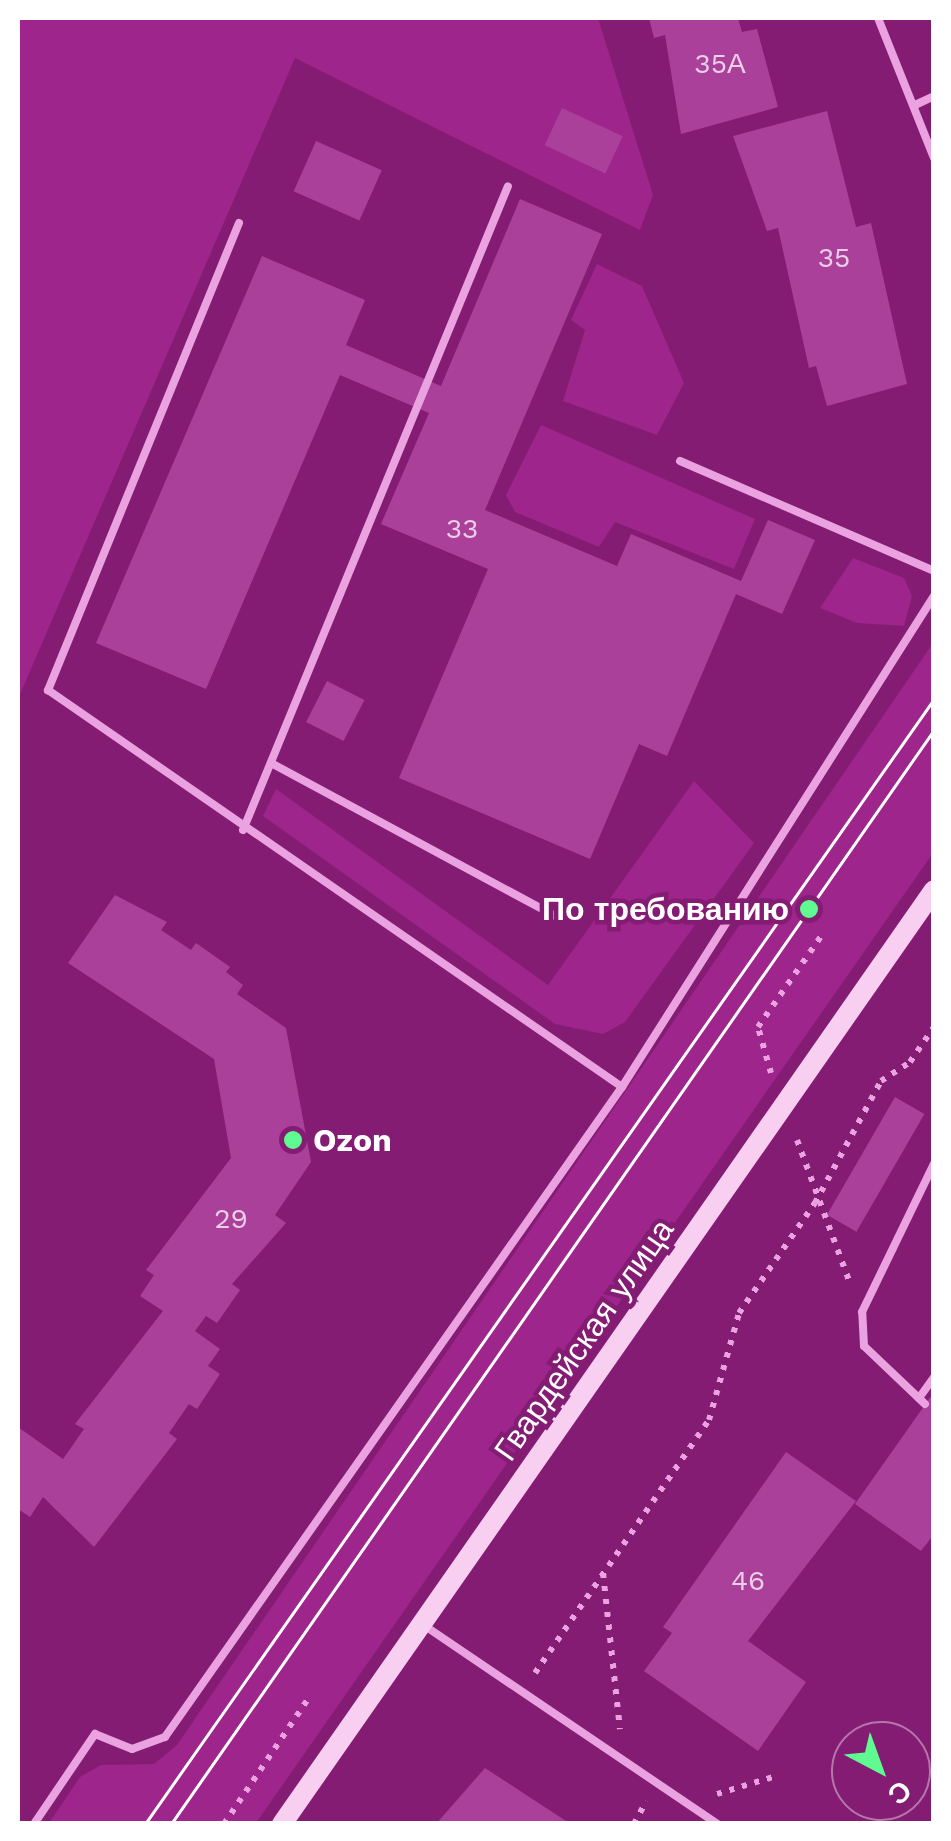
<!DOCTYPE html>
<html>
<head>
<meta charset="utf-8">
<style>
	body { margin:0 }
	#map { position:relative; width:951px; height:1841px; overflow:hidden; background:#841c73; font-family:"Work Sans",sans-serif }
	div>[style] { position:absolute }
	[style*='--x'] { left:calc(var(--x)*1px); top:calc(var(--y)*1px); width:calc(var(--w)*1px); rotate:calc(var(--a)*1deg) }
	.green>* { inset:0; background:#9d258b }
	.building>* { inset:0; background:#ab409b; transform-origin:0 0 }
	.path>* { height:6px; margin-top:-3px; transform-origin:0; background:repeating-linear-gradient(90deg,#eba2e0 0 5px,transparent 0 13px) }
	.lane>* { height:8px; margin:-4px; padding:0 4px; transform-origin:4px; border-radius:4px; background:#eba2e0 }
	.secondary>* { height:20px; margin:-10px; padding:0 10px; transform-origin:10px; border-radius:10px; background:#f8cef1 }
	.tram>* { height:2.5px; margin:-1.25px; padding:0 1.25px; transform-origin:1.25px; border-radius:1.25px; background:#fff }
	.dots>* { width:28px; height:28px; translate:-50% -50%; box-sizing:border-box; border:5px solid #841c73; border-radius:50% }
	span { translate:-50% -50%; white-space:nowrap; text-align:center; line-height:1.15; -webkit-text-stroke:9px #841c73; paint-order:stroke }
	.number-label { font-size:28px; color:#eacfe6 }
	.number-label span { -webkit-text-stroke-width:0 }
	.poi-label { font-size:32px; color:#fff; font-weight:700 }
	.right { translate:-100% -50%; text-align:right }
	.left { translate:0 -50%; text-align:left }
	.street-label { font-size:32px; color:#fff }
	.frame { position:absolute; inset:0; border:20px solid #fff; pointer-events:none }
	.north { position:absolute; left:831px; top:1721px; width:100px; height:100px; box-sizing:border-box; background:#841c73; border:2px solid #b577ab; border-radius:50%; rotate:139deg; font-size:28px; font-weight:700; line-height:40px; text-align:center; color:#fff }
	.north::after { content:''; display:block; margin:auto; width:35px; height:45px; background:#60fb90; clip-path:polygon(50% 0,100% 100%,50% 72%,0 100%) }
</style>
</head>
<body>
<div id="map">
	<div class="green">
		<i style="clip-path:polygon(18px 18px,598px 18px,653px 195px,640px 230px,295px 58px,18px 699px)"></i>
		<i style="clip-path:polygon(597px 264px,642px 286px,684px 383px,657px 435px,563px 401px,585px 330px,571px 320px)"></i>
		<i style="clip-path:polygon(541px 425px,755px 519px,734px 569px,615px 522px,599px 547px,515px 512px,506px 495px)"></i>
		<i style="clip-path:polygon(853px 558px,904px 578px,912px 596px,904px 626px,857px 623px,820px 608px)"></i>
		<i style="clip-path:polygon(933px 643px,933px 853px,256px 1823px,49px 1823px,80px 1777px,101px 1765px,154px 1764px,177px 1745px)"></i>
		<i style="clip-path:polygon(694px 781px,754px 843px,625px 1022px,603px 1034px,555px 1024px,263px 816px,276px 789px,548px 985px)"></i>
	</div>
	<div class="building">
		<i style="clip-path:polygon(649px 18px,738px 18px,742px 32px,757px 29px,778px 107px,681px 134px,665px 35px,654px 38px)"></i>
		<i style="left:562px;top:108px;width:67px;height:41px;rotate:25deg"></i>
		<i style="clip-path:polygon(827px 111px,856px 227px,871px 223px,907px 384px,827px 406px,816px 366px,809px 368px,778px 228px,767px 231px,733px 136px)"></i>
		<i style="left:316px;top:141px;width:72px;height:55px;rotate:24deg"></i>
		<i style="clip-path:polygon(520px 199px,602px 234px,485px 510px,617px 566px,631px 534px,741px 581px,768px 520px,815px 540px,782px 614px,736px 594px,667px 756px,639px 744px,590px 859px,399px 778px,488px 569px,381px 524px,429px 413px,340px 375px,206px 689px,96px 643px,262px 256px,365px 300px,346px 345px,441px 386px)"></i>
		<i style="left:327px;top:681px;width:42px;height:46px;rotate:27deg"></i>
		<i style="clip-path:polygon(115px 895px,167px 922px,161px 930px,191px 950px,196px 943px,230px 967px,226px 972px,243px 985px,237px 994px,286px 1028px,311px 1162px,275px 1215px,286px 1223px,232px 1284px,240px 1290px,217px 1323px,206px 1316px,195px 1331px,220px 1349px,208px 1366px,220px 1374px,197px 1409px,189px 1404px,169px 1433px,177px 1439px,94px 1547px,43px 1497px,30px 1517px,18px 1509px,18px 1427px,63px 1459px,84px 1429px,75px 1424px,163px 1311px,140px 1296px,154px 1275px,146px 1270px,231px 1158px,214px 1059px,68px 963px)"></i>
		<i style="left:895px;top:1097px;width:34px;height:136px;rotate:30deg"></i>
		<i style="clip-path:polygon(934px 1392px,934px 1534px,921px 1551px,855px 1504px)"></i>
		<i style="clip-path:polygon(786px 1452px,856px 1501px,748px 1641px,806px 1682px,758px 1751px,644px 1671px,672px 1633px,663px 1627px)"></i>
		<i style="clip-path:polygon(485px 1768px,566px 1821px,564px 1824px,436px 1824px)"></i>
	</div>
	<div class="path">
		<i style="--x:771;--y:1073;--w:48;--a:-105.8"></i>
		<i style="--x:758;--y:1027;--w:116;--a:-55.2"></i>
		<i style="--x:797;--y:1140;--w:153;--a:69.7"></i>
		<i style="--x:603;--y:1573;--w:157;--a:83.8"></i>
		<i style="--x:535;--y:1673;--w:307;--a:-55.5"></i>
		<i style="--x:709;--y:1420;--w:111;--a:-74.3"></i>
		<i style="--x:739;--y:1313;--w:134;--a:-55.4"></i>
		<i style="--x:815;--y:1203;--w:139;--a:-61.6"></i>
		<i style="--x:881;--y:1081;--w:35;--a:-33"></i>
		<i style="--x:910;--y:1062;--w:42;--a:-55.6"></i>
		<i style="--x:717;--y:1794;--w:59;--a:-16.9"></i>
		<i style="--x:224;--y:1824;--w:151;--a:-56.1"></i>
		<i style="--x:634;--y:1824;--w:26;--a:-62"></i>
	</div>
	<div class="lane">
		<i style="--x:878;--y:18;--w:151;--a:68.2"></i>
		<i style="--x:915;--y:105;--w:21;--a:-25"></i>
		<i style="--x:239;--y:223;--w:505;--a:112.24"></i>
		<i style="--x:48;--y:690;--w:698;--a:34.67"></i>
		<i style="--x:680;--y:461;--w:277;--a:23.4"></i>
		<i style="--x:271;--y:763;--w:325;--a:28.3"></i>
		<i style="--x:243;--y:830;--w:696;--a:-67.63"></i>
		<i style="--x:919;--y:1398;--w:26;--a:-54"></i>
		<i style="--x:925;--y:1404;--w:84;--a:-136.4"></i>
		<i style="--x:864;--y:1346;--w:34;--a:-93"></i>
		<i style="--x:862;--y:1312;--w:165;--a:-64.1"></i>
		<i style="--x:425;--y:1626;--w:353;--a:34.1"></i>
		<i style="--x:34;--y:1824;--w:109;--a:-55.9"></i>
		<i style="--x:95;--y:1734;--w:40;--a:22"></i>
		<i style="--x:132;--y:1749;--w:35;--a:-20"></i>
		<i style="--x:165;--y:1737;--w:795;--a:-54.89"></i>
		<i style="--x:622;--y:1087;--w:582;--a:-57.57"></i>
	</div>
	<div class="secondary">
		<i style="--x:282;--y:1824;--w:1139;--a:-55.08"></i>
	</div>
	<div class="tram">
		<i style="--x:145;--y:1824;--w:1374;--a:-54.96"></i>
		<i style="--x:171;--y:1824;--w:1334;--a:-55.11"></i>
	</div>
	<div class="dots">
		<i style="left:809px;top:909px;background:#60fb90"></i>
		<i style="left:293px;top:1140px;background:#60fb90"></i>
	</div>
	<div class="number-label">
		<span style="left:720px;top:64px">35А</span>
		<span style="left:834px;top:258px">35</span>
		<span style="left:462px;top:529px">33</span>
		<span style="left:231px;top:1219px">29</span>
		<span style="left:748px;top:1581px">46</span>
	</div>
	<div class="poi-label">
		<span class="right" style="left:789px;top:909px">По требованию</span>
		<span class="left" style="left:313px;top:1140px">Ozon</span>
	</div>
	<div class="street-label">
		<span style="left:584px;top:1340px;rotate:-55deg">Гвардейская улица</span>
	</div>
	<div class="frame"></div>
	<div class="north">С</div>
</div>
</body>
</html>
